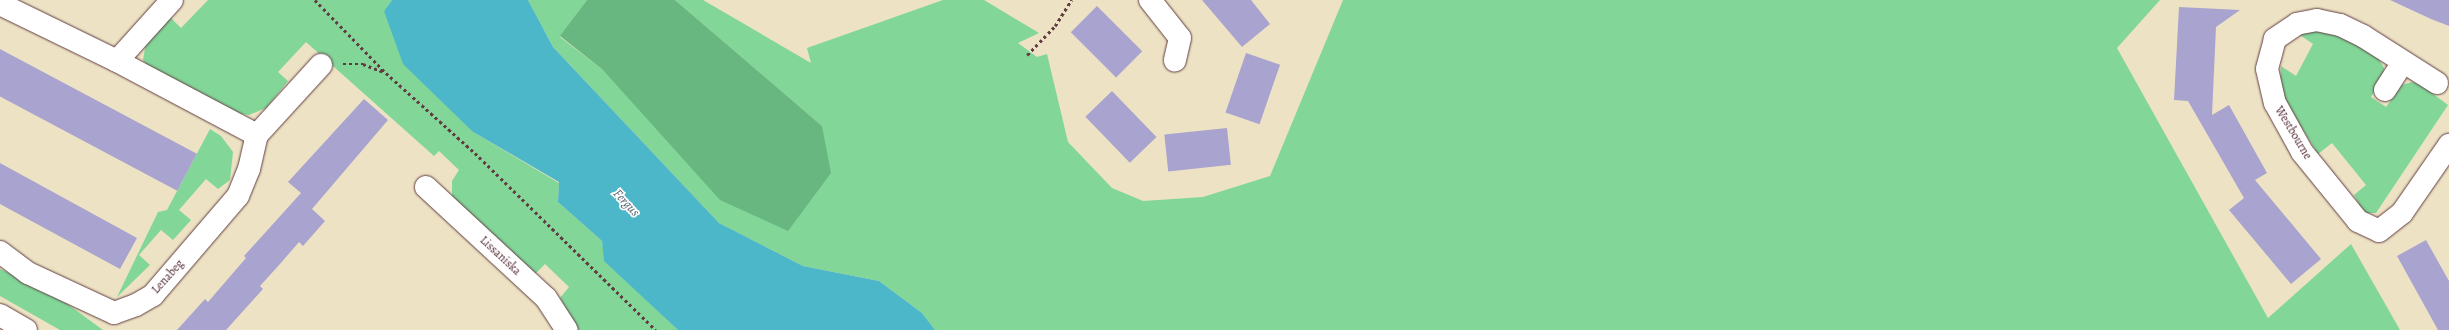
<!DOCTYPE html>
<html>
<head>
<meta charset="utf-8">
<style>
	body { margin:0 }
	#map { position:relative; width:2449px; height:330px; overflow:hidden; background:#ede3c4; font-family:Alegreya,serif }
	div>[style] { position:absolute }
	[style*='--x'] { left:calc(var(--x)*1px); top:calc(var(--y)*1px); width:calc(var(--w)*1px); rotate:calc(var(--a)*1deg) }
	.green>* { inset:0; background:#81d698 }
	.forest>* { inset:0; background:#68b780 }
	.water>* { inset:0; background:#4db7ca }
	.building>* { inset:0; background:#a8a3cf; transform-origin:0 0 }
	.path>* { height:2.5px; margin-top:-1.25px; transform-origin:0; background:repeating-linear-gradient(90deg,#623c42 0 3px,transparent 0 6px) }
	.roads { filter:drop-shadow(0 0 1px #623c42) drop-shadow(0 0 1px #623c42) }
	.minor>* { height:22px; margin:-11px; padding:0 11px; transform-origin:11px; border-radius:11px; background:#fff }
	.tertiary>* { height:22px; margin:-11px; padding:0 11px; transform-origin:11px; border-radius:11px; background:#fff }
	span { translate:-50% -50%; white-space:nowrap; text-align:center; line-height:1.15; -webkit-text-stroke:3.5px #fff; paint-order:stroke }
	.street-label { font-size:12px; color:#4a1f2b }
	.water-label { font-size:13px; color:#4b5c6b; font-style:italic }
</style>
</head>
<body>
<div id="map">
	<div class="green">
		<i style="clip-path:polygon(208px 0,392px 0,384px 11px,473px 132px,559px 183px,558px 202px,602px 241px,605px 261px,678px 330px,578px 330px,560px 298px,569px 287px,545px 264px,535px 274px,452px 197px,452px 181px,459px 170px,439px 151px,434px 156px,306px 42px,278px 72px,288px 81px,266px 108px,249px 115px,241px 114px,147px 65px,143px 60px,146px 42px,170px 17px,181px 28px)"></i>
		<i style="clip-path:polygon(528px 0,587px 0,560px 37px,603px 70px,822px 126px,675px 0,703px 0,811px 63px,807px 48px,943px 0,984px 0,1039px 33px,1018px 43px,1037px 57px,1047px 54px,1068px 142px,1112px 188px,1143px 201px,1203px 197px,1270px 176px,1343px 0,2160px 0,2117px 48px,2268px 318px,2351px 244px,2400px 330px,935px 330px,922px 313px,879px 281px,803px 266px,719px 223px,553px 47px)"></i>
		<i style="clip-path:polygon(2313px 29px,2331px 32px,2377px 56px,2384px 68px,2383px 76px,2371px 97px,2386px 107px,2402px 85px,2412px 82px,2421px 85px,2448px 105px,2376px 213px,2364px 213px,2354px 195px,2366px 185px,2332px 143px,2318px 154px,2287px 104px,2280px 82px,2281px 66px,2296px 76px,2313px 44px,2300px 35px)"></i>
		<i style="clip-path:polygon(210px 129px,221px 136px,233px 152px,230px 180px,218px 189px,206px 179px,179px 210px,191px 220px,173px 240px,161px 230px,139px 255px,150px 265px,117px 297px,158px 212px,167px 210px)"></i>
		<i style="clip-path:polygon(0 269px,51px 292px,103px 330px,60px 330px,0 296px)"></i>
	</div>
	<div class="forest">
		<i style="clip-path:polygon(587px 0,675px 0,822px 126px,831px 173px,788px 231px,720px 200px,603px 70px,560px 36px)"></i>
	</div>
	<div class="water">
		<i style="clip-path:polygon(392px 0,528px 0,553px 47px,719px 223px,803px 266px,879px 281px,922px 313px,935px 330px,678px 330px,604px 261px,602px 241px,558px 202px,559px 182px,473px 132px,403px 64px,384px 11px)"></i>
	</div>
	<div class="building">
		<i style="clip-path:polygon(1202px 0,1251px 0,1270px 24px,1242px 47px)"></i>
		<i style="clip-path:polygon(2390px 0,2449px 0,2449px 26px,2431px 19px)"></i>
		<i style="left:1097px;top:6px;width:64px;height:37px;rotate:45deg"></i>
		<i style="clip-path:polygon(2179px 7px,2240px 10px,2216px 27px,2212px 115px,2229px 105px,2267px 173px,2255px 180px,2321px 259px,2291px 284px,2229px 210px,2244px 198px,2188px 101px,2174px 100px)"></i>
		<i style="left:0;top:49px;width:223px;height:42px;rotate:28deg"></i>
		<i style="left:1246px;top:53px;width:36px;height:63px;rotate:19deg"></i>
		<i style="left:1112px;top:91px;width:64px;height:37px;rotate:46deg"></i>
		<i style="clip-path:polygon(364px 99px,388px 120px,312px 209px,325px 221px,303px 246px,299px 242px,280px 264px,260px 286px,263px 289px,226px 330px,177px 330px,205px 299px,208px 302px,246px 258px,244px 256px,301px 193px,288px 182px)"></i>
		<i style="left:1227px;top:128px;width:37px;height:63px;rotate:84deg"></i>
		<i style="clip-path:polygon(0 163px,137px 238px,120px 269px,0 204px)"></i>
		<i style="clip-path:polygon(2426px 240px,2449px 281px,2449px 330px,2438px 330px,2397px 256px)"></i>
	</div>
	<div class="path">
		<i style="--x:315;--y:0;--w:102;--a:45.8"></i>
		<i style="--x:386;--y:73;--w:120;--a:42"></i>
		<i style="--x:475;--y:153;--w:253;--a:44.4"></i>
		<i style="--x:1027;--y:55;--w:40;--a:-46"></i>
		<i style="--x:1055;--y:26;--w:31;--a:-58"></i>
		<i style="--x:343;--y:64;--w:20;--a:0"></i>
		<i style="--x:363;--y:64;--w:22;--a:21"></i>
	</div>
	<div class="roads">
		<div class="minor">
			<i style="--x:1150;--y:0;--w:48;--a:51.7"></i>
			<i style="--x:1180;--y:38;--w:23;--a:103"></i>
			<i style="--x:0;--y:4;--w:130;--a:26"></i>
			<i style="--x:117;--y:61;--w:82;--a:-48"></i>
			<i style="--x:117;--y:61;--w:158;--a:27.9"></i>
			<i style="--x:2437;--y:83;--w:88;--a:-147.6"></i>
			<i style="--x:2363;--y:36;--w:25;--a:-154"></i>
			<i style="--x:2340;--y:25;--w:24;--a:-168"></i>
			<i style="--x:2317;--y:20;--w:20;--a:169"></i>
			<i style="--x:2297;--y:24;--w:27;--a:146"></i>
			<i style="--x:2275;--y:39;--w:31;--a:105"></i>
			<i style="--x:2267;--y:69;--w:35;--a:77"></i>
			<i style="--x:2275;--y:103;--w:56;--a:61.1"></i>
			<i style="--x:2302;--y:152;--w:89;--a:50.9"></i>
			<i style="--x:2358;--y:221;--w:23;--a:25"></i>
			<i style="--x:2379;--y:231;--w:29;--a:-38"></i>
			<i style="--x:2402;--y:213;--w:83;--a:-55.3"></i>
			<i style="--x:2385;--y:90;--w:33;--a:-57"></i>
			<i style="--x:426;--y:187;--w:163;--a:42.8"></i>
			<i style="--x:546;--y:298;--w:38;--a:57"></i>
			<i style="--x:0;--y:252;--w:35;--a:37"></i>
			<i style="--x:28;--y:273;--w:95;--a:24.9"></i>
			<i style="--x:114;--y:313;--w:23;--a:-20"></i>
			<i style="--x:136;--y:305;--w:20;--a:-30"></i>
			<i style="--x:153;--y:295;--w:130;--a:-49.4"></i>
			<i style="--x:238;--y:196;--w:29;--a:-68"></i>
			<i style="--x:249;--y:169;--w:35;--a:-77"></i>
			<i style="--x:257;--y:135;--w:95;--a:-47.6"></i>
		</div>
		<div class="tertiary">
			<i style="--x:0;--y:315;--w:30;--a:30"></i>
		</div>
	</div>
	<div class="street-label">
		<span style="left:2293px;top:133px;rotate:59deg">Westbourne</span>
		<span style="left:500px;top:256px;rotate:43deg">Lissaniska</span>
		<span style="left:168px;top:277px;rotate:-48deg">Lenabeg</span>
	</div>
	<div class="water-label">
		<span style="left:626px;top:203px;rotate:47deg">Fergus</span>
	</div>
</div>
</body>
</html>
